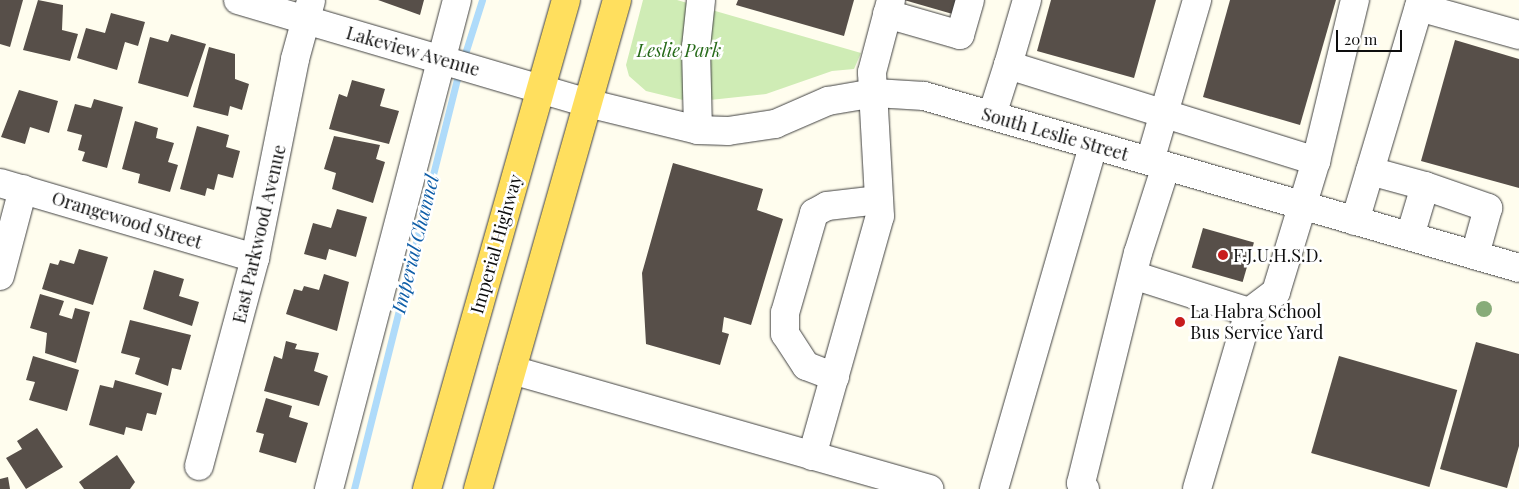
<!DOCTYPE html>
<html>
<head>
<meta charset="utf-8">
<style>
	body { margin:0 }
	#map { position:relative; width:1519px; height:489px; overflow:hidden; background:#fffdee; font-family:"Playfair Display",serif }
	div>[style] { position:absolute }
	[style*='--x'] { left:calc(var(--x)*1px); top:calc(var(--y)*1px); width:calc(var(--w)*1px); rotate:calc(var(--a)*1deg) }
	.green>* { inset:0; background:#cfecb5 }
	.stream>* { height:7px; margin:-3.5px; padding:0 3.5px; transform-origin:3.5px; border-radius:3.5px; background:#afdbfa }
	.building>* { inset:0; background:#574f49; transform-origin:0 0 }
	.roads { filter:drop-shadow(0 0 1px #414141) drop-shadow(0 0 1px #414141) }
	.minor>* { height:28px; margin:-14px; padding:0 14px; transform-origin:14px; border-radius:14px; background:#fff }
	.major>* { height:28px; margin:-14px; padding:0 14px; transform-origin:14px; border-radius:14px; background:#ffdf5e }
	.trees>* { width:16px; height:16px; margin:-8px; border-radius:50%; background:#88ac79 }
	.dots>* { width:14px; height:14px; translate:-50% -50%; box-sizing:border-box; border:2px solid #fff; border-radius:50% }
	span { translate:-50% -50%; white-space:nowrap; text-align:center; line-height:1.15; -webkit-text-stroke:5px #fff; paint-order:stroke }
	.park-label { font-size:18px; color:#266a19; font-style:italic }
	.street-label { font-size:18px; color:#0e0e0e }
	.poi-label { font-size:18px; color:#0e0e0e }
	.left { translate:0 -50%; text-align:left }
	.water-label { font-size:19px; color:#0e5ea8; font-style:italic }
	.scale { position:absolute; left:1336px; top:30px; width:66px; height:22px; box-sizing:border-box; border:2px solid #0e0e0e; border-top:0; padding-left:6px; font-size:15px; line-height:18px; white-space:nowrap; color:#0e0e0e; -webkit-text-stroke:4px #fff; paint-order:stroke }
</style>
</head>
<body>
<div id="map">
	<div class="green">
		<i style="clip-path:polygon(643px 0,677px 0,861px 53px,854px 69px,832px 71px,766px 94px,691px 102px,646px 91px,629px 76px,626px 65px)"></i>
	</div>
	<div class="stream">
		<i style="--x:463;--y:60;--w:63;--a:-72.4"></i>
		<i style="--x:354;--y:489;--w:432;--a:-75.9"></i>
	</div>
	<div class="building">
		<i style="clip-path:polygon(0 0,23px 0,10px 47px,0 44px)"></i>
		<i style="clip-path:polygon(38px 0,63px 5px,62px 30px,78px 34px,70px 61px,23px 50px)"></i>
		<i style="clip-path:polygon(378px 0,424px 0,420px 15px)"></i>
		<i style="clip-path:polygon(738px 0,854px 0,844px 36px,736px 5px)"></i>
		<i style="clip-path:polygon(904px 0,960px 0,956px 15px)"></i>
		<i style="clip-path:polygon(1051px 0,1156px 0,1134px 78px,1037px 51px)"></i>
		<i style="clip-path:polygon(1230px 0,1336px 0,1300px 125px,1203px 97px)"></i>
		<i style="clip-path:polygon(111px 13px,145px 22px,138px 46px,125px 42px,117px 70px,77px 58px,86px 28px,105px 33px)"></i>
		<i style="clip-path:polygon(171px 34px,206px 44px,188px 97px,138px 83px,150px 37px,168px 42px)"></i>
		<i style="clip-path:polygon(1455px 40px,1519px 59px,1519px 188px,1421px 161px)"></i>
		<i style="clip-path:polygon(209px 47px,235px 54px,235px 79px,249px 84px,242px 110px,230px 106px,228px 116px,193px 107px)"></i>
		<i style="clip-path:polygon(352px 80px,385px 89px,380px 106px,399px 111px,389px 144px,329px 129px,339px 94px,347px 97px)"></i>
		<i style="clip-path:polygon(19px 90px,58px 101px,49px 133px,30px 127px,25px 144px,1px 137px)"></i>
		<i style="clip-path:polygon(94px 99px,123px 107px,107px 168px,82px 161px,85px 152px,78px 150px,82px 135px,67px 131px,75px 104px,91px 108px)"></i>
		<i style="clip-path:polygon(135px 121px,158px 128px,156px 138px,174px 143px,168px 162px,178px 165px,170px 192px,138px 183px,140px 174px,122px 169px)"></i>
		<i style="clip-path:polygon(197px 126px,229px 135px,226px 147px,240px 151px,233px 178px,218px 174px,214px 190px,207px 188px,205px 196px,180px 189px)"></i>
		<i style="clip-path:polygon(334px 136px,380px 145px,376px 159px,385px 162px,373px 203px,332px 189px,336px 173px,324px 169px)"></i>
		<i style="clip-path:polygon(673px 163px,763px 189px,757px 210px,783px 219px,751px 325px,724px 317px,722px 332px,729px 334px,720px 365px,646px 344px,642px 273px)"></i>
		<i style="clip-path:polygon(337px 209px,367px 217px,356px 257px,329px 249px,326px 260px,304px 254px,313px 223px,331px 228px)"></i>
		<i style="left:1203px;top:228px;width:53px;height:41px;rotate:16deg"></i>
		<i style="clip-path:polygon(79px 249px,108px 257px,93px 305px,42px 289px,50px 263px,58px 265px,60px 260px,74px 264px)"></i>
		<i style="clip-path:polygon(154px 270px,184px 279px,179px 296px,199px 302px,192px 326px,143px 309px)"></i>
		<i style="clip-path:polygon(324px 274px,349px 282px,337px 331px,286px 314px,294px 289px,302px 291px,304px 286px,319px 290px)"></i>
		<i style="clip-path:polygon(40px 294px,64px 301px,59px 315px,72px 319px,75px 308px,90px 312px,76px 363px,45px 353px,47px 333px,30px 328px)"></i>
		<i style="clip-path:polygon(130px 320px,191px 335px,181px 370px,172px 368px,168px 386px,135px 374px,140px 358px,121px 353px)"></i>
		<i style="clip-path:polygon(286px 341px,297px 344px,295px 349px,319px 353px,314px 371px,328px 376px,319px 406px,264px 391px,274px 356px,282px 359px)"></i>
		<i style="clip-path:polygon(1476px 342px,1519px 354px,1519px 446px,1507px 488px,1440px 469px)"></i>
		<i style="clip-path:polygon(33px 356px,79px 370px,67px 411px,29px 400px,35px 382px,26px 380px)"></i>
		<i style="left:1339px;top:356px;width:123px;height:101px;rotate:16deg"></i>
		<i style="clip-path:polygon(115px 380px,162px 393px,156px 415px,147px 413px,142px 431px,126px 427px,124px 435px,89px 425px,100px 385px,113px 388px)"></i>
		<i style="clip-path:polygon(266px 398px,292px 406px,289px 417px,308px 423px,296px 463px,259px 452px,264px 434px,256px 432px)"></i>
		<i style="clip-path:polygon(37px 428px,63px 467px,26px 489px,6px 458px,22px 449px,17px 441px)"></i>
		<i style="clip-path:polygon(117px 455px,135px 482px,130px 489px,84px 489px,79px 482px)"></i>
		<i style="clip-path:polygon(8px 477px,10px 489px,0 489px,0 479px)"></i>
	</div>
	<div class="roads">
		<div class="minor">
			<i style="--x:238;--y:0;--w:364;--a:16.4"></i>
			<i style="--x:587;--y:103;--w:114;--a:13.7"></i>
			<i style="--x:698;--y:130;--w:30;--a:2"></i>
			<i style="--x:728;--y:131;--w:48;--a:-8.5"></i>
			<i style="--x:775;--y:124;--w:58;--a:-23.5"></i>
			<i style="--x:828;--y:101;--w:48;--a:-9.7"></i>
			<i style="--x:875;--y:93;--w:49;--a:3.5"></i>
			<i style="--x:924;--y:96;--w:619;--a:16.12"></i>
			<i style="--x:1027;--y:0;--w:68;--a:106.3"></i>
			<i style="--x:1008;--y:65;--w:323;--a:17.3"></i>
			<i style="--x:1316;--y:161;--w:137;--a:107"></i>
			<i style="--x:1276;--y:292;--w:34;--a:143"></i>
			<i style="--x:1249;--y:312;--w:184;--a:106.4"></i>
			<i style="--x:1419;--y:7;--w:104;--a:15.6"></i>
			<i style="--x:887;--y:14;--w:76;--a:16"></i>
			<i style="--x:960;--y:35;--w:36;--a:-74"></i>
			<i style="--x:992;--y:115;--w:52;--a:-72.3"></i>
			<i style="--x:698;--y:130;--w:83;--a:-91.4"></i>
			<i style="--x:696;--y:47;--w:47;--a:-83.9"></i>
			<i style="--x:1150;--y:161;--w:168;--a:-73.7"></i>
			<i style="--x:1316;--y:161;--w:166;--a:-76.4"></i>
			<i style="--x:1370;--y:171;--w:57;--a:15.3"></i>
			<i style="--x:0;--y:183;--w:266;--a:16.4"></i>
			<i style="--x:1355;--y:221;--w:231;--a:-73.4"></i>
			<i style="--x:1410;--y:236;--w:52;--a:-73.3"></i>
			<i style="--x:1425;--y:186;--w:67;--a:19.2"></i>
			<i style="--x:1488;--y:208;--w:49;--a:105.5"></i>
			<i style="--x:0;--y:276;--w:90;--a:-75.2"></i>
			<i style="--x:1136;--y:276;--w:119;--a:17.7"></i>
			<i style="--x:512;--y:370;--w:434;--a:15.9"></i>
			<i style="--x:835;--y:377;--w:31;--a:-159"></i>
			<i style="--x:806;--y:366;--w:38;--a:-123"></i>
			<i style="--x:785;--y:334;--w:21;--a:-90"></i>
			<i style="--x:785;--y:313;--w:104;--a:-73.8"></i>
			<i style="--x:814;--y:213;--w:15;--a:-28"></i>
			<i style="--x:827;--y:206;--w:52;--a:-6.6"></i>
			<i style="--x:812;--y:456;--w:249;--a:-74.2"></i>
			<i style="--x:880;--y:216;--w:144;--a:-93.2"></i>
			<i style="--x:872;--y:72;--w:74;--a:-75.2"></i>
			<i style="--x:199;--y:466;--w:215;--a:-74.9"></i>
			<i style="--x:255;--y:258;--w:203;--a:-78.6"></i>
			<i style="--x:295;--y:59;--w:60;--a:-74.6"></i>
			<i style="--x:329;--y:489;--w:505;--a:-75.33"></i>
			<i style="--x:994;--y:489;--w:358;--a:-73.9"></i>
			<i style="--x:1085;--y:489;--w:7;--a:-124"></i>
			<i style="--x:1081;--y:483;--w:237;--a:-76.1"></i>
			<i style="--x:1138;--y:253;--w:91;--a:-72.2"></i>
		</div>
		<div class="major">
			<i style="--x:427;--y:489;--w:508;--a:-74.13"></i>
			<i style="--x:478;--y:489;--w:508;--a:-74.13"></i>
		</div>
	</div>
	<div class="trees">
		<i style="left:1484px;top:309px"></i>
	</div>
	<div class="dots">
		<i style="left:1223px;top:255px;background:#c81c1c"></i>
		<i style="left:1180px;top:322px;background:#c81c1c"></i>
	</div>
	<div class="park-label">
		<span style="left:679px;top:50px">Leslie Park</span>
	</div>
	<div class="street-label">
		<span style="left:413px;top:51px;rotate:16deg">Lakeview Avenue</span>
		<span style="left:1055px;top:134px;rotate:16deg">South Leslie Street</span>
		<span style="left:127px;top:220px;rotate:17deg">Orangewood Street</span>
		<span style="left:259px;top:234px;rotate:-77deg">East Parkwood Avenue</span>
		<span style="left:496px;top:244px;rotate:-74deg">Imperial Highway</span>
	</div>
	<div class="poi-label">
		<span class="left" style="left:1233px;top:255px">F.J.U.H.S.D.</span>
		<span class="left" style="left:1190px;top:322px">La Habra School<br>Bus Service Yard</span>
	</div>
	<div class="water-label">
		<span style="left:415px;top:244px;rotate:-76deg">Imperial Channel</span>
	</div>
	<div class="scale">20 m</div>
</div>
</body>
</html>
